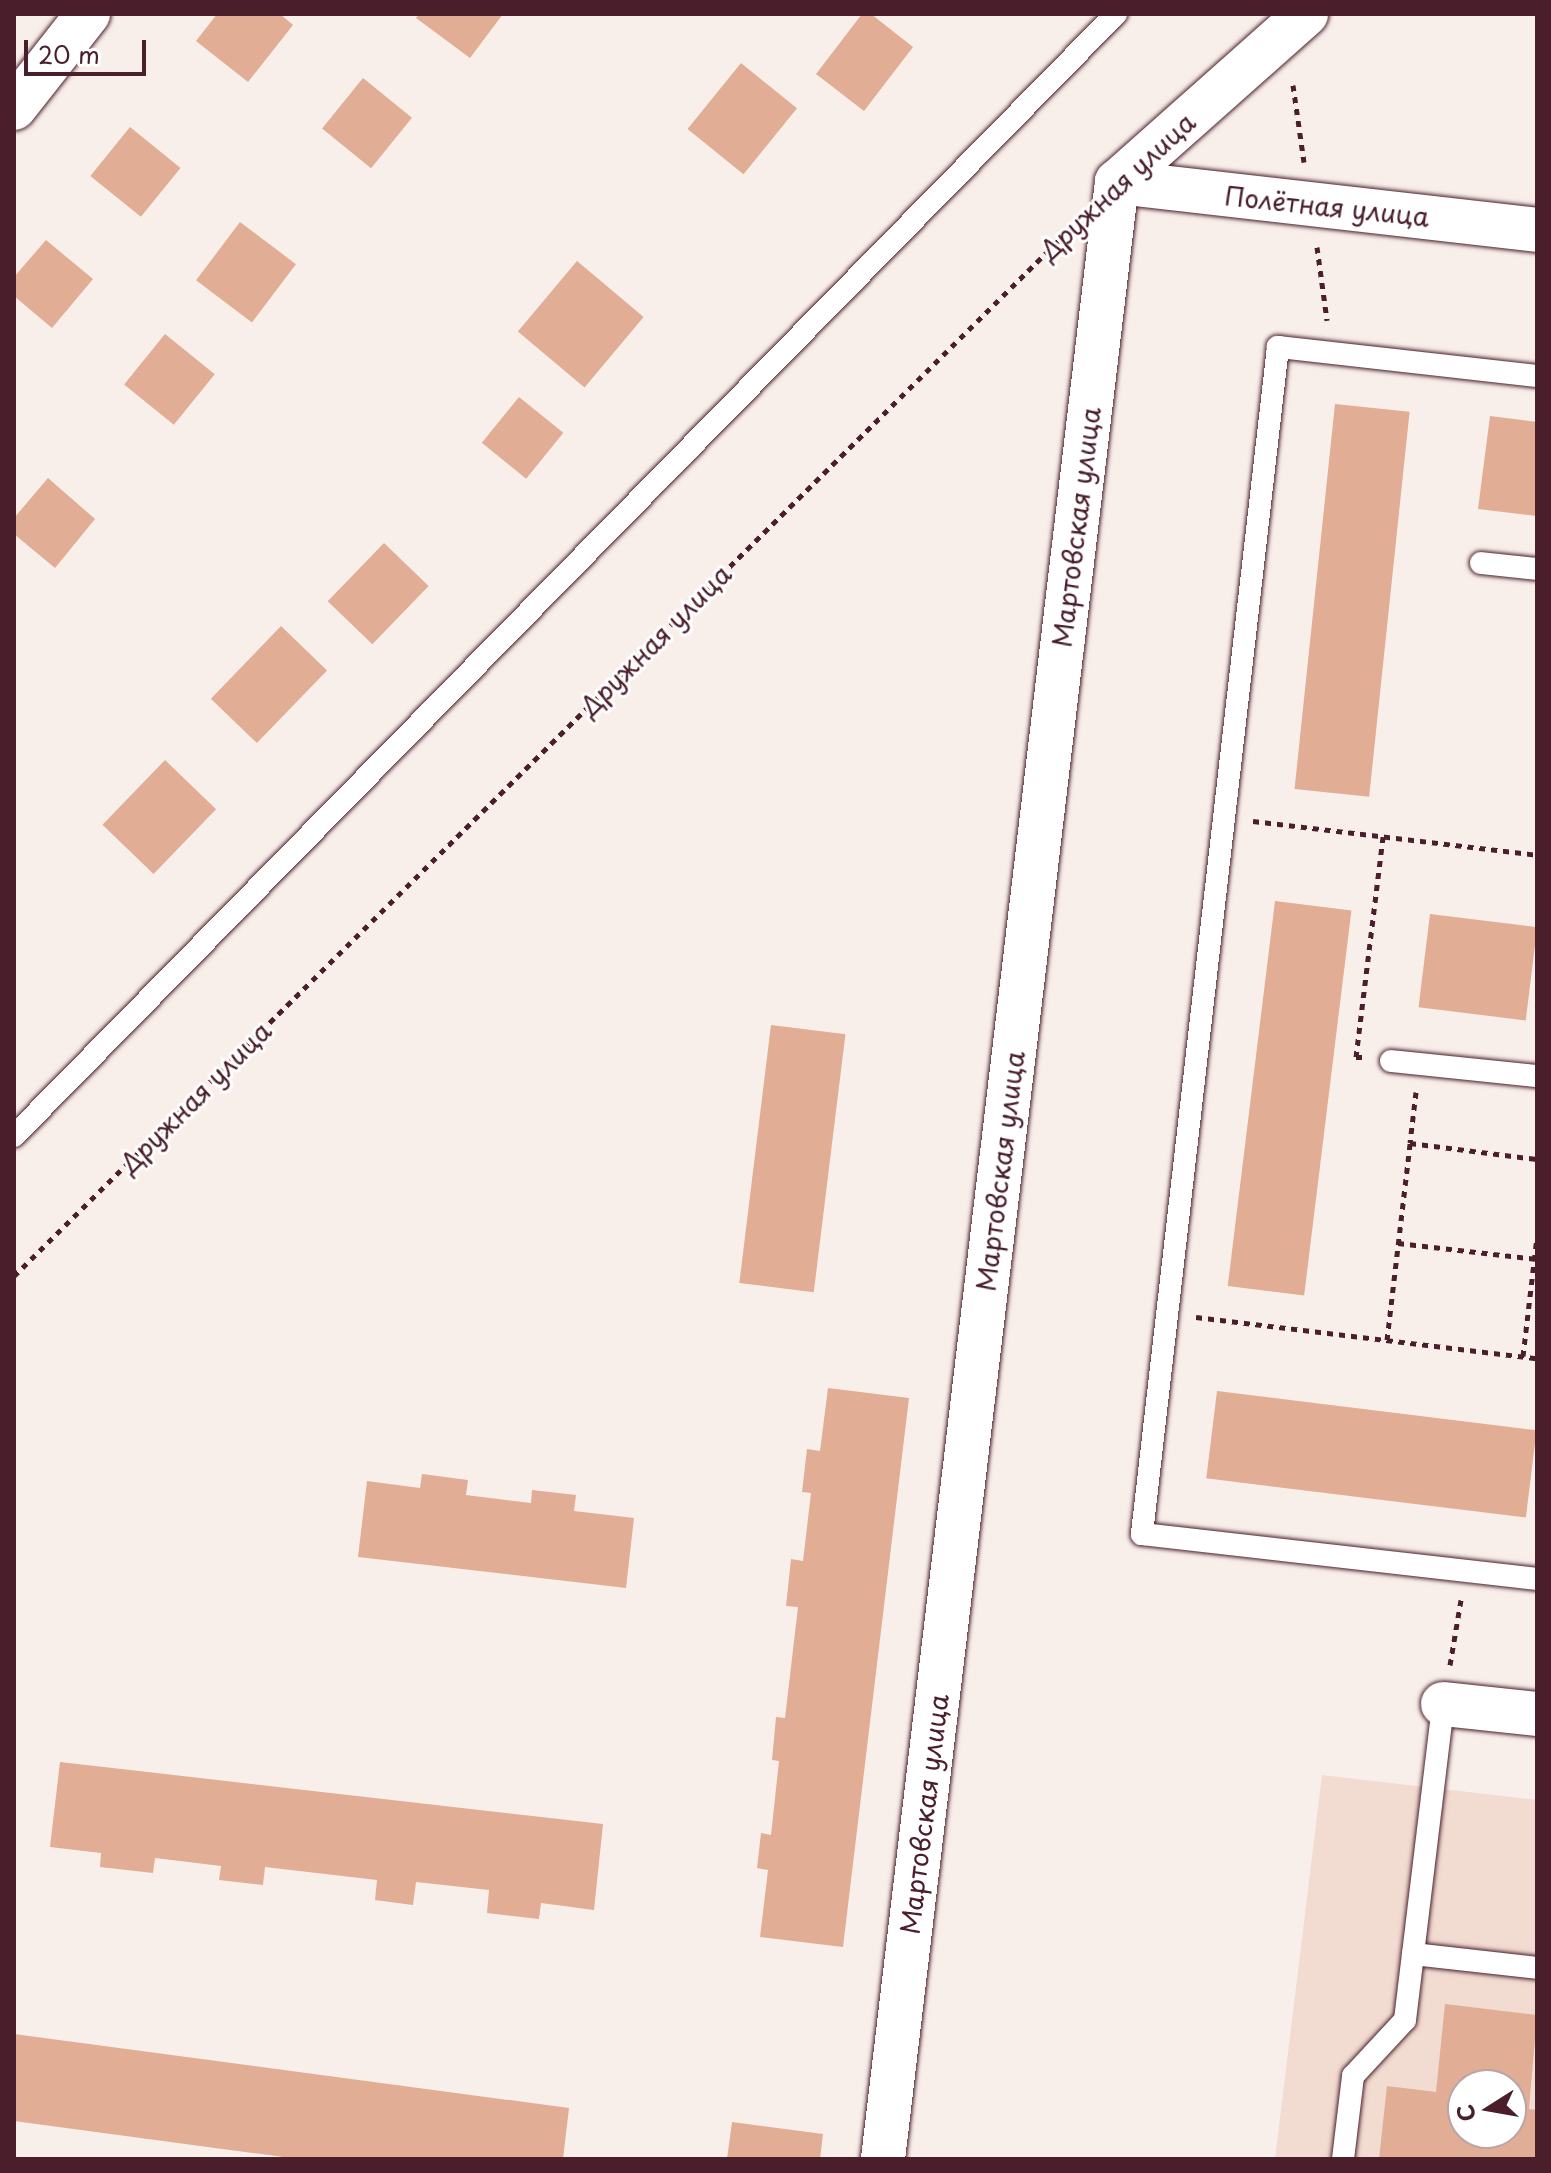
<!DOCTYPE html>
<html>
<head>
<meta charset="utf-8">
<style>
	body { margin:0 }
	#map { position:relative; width:1551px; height:2173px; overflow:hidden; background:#f9efea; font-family:"Playpen Sans",sans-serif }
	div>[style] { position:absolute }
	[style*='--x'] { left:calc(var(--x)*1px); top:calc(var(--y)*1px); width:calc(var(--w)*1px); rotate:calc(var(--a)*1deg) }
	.built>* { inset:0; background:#f2dbd0 }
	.building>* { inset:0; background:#e1ad95; transform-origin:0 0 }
	.path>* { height:5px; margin-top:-2.5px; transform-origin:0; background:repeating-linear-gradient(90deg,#4a1f2b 0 6px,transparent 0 12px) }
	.roads { filter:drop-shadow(0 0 2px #4a1f2b) drop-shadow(0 0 2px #4a1f2b) }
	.lane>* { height:22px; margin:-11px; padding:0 11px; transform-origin:11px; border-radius:11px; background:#fff }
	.street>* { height:44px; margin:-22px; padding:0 22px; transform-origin:22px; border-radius:22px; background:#fff }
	span { translate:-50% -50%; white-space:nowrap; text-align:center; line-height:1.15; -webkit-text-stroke:6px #fff; paint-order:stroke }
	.street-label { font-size:26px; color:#4a1f2b }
	.frame { position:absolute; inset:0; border:16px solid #4a1f2b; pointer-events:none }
	.north { position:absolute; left:1447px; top:2069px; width:80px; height:80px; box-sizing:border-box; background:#fff; border:2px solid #b7a5aa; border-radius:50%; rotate:259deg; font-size:22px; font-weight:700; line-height:32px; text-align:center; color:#4a1f2b }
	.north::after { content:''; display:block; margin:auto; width:28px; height:36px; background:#4a1f2b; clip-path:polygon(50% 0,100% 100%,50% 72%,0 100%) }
	.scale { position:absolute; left:24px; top:40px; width:122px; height:36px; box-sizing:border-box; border:4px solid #4a1f2b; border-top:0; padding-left:10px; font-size:24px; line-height:28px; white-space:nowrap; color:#4a1f2b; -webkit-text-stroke:6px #fff; paint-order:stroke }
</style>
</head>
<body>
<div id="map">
	<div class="built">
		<i style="clip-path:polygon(evenodd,1322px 1775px,1537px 1800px,1537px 2159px,1275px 2159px,1322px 1775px,1463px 2085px,1511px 2085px,1511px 2133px,1463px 2133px,1463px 2085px)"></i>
	</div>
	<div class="building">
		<i style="clip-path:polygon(217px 14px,280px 14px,293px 25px,248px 82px,196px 41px)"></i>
		<i style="clip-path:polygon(419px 14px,503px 14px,470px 58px,416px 18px)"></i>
		<i style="clip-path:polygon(862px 14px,871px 14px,913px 47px,864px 111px,816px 74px)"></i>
		<i style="left:741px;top:63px;width:72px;height:85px;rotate:39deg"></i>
		<i style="left:363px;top:78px;width:63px;height:65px;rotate:39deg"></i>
		<i style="left:130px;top:127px;width:65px;height:63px;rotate:39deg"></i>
		<i style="left:240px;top:222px;width:70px;height:73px;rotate:37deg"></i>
		<i style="clip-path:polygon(46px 240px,93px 279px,52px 328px,14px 296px,14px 277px)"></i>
		<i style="left:577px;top:261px;width:87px;height:92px;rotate:40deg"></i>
		<i style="left:165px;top:334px;width:64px;height:65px;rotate:39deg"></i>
		<i style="left:519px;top:397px;width:57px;height:59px;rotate:39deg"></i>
		<i style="left:1335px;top:404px;width:75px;height:387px;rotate:6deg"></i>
		<i style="clip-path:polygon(1490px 416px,1537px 422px,1537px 516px,1478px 509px)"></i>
		<i style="clip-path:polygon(48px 478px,95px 519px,55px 568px,14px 534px,14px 518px)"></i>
		<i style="left:384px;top:543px;width:62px;height:81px;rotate:44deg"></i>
		<i style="left:281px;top:626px;width:64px;height:101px;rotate:44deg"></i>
		<i style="left:165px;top:760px;width:71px;height:90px;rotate:44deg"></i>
		<i style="left:1275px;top:901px;width:77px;height:388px;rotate:7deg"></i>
		<i style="left:1430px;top:914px;width:108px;height:94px;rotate:7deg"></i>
		<i style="left:771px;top:1025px;width:75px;height:260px;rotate:7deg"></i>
		<i style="clip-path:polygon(828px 1388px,909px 1398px,843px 1947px,760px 1937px,768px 1870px,757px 1868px,761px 1833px,771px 1835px,779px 1761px,772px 1760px,776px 1717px,785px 1718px,798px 1607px,786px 1606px,791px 1559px,803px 1561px,811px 1493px,802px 1492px,807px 1449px,820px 1451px)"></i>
		<i style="left:1217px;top:1391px;width:322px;height:88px;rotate:7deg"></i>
		<i style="clip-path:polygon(422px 1474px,468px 1480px,466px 1495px,531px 1503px,532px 1490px,576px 1495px,574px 1511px,634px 1518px,626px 1588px,358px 1557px,367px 1481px,420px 1488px)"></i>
		<i style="clip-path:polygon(60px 1762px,603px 1824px,594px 1910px,541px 1903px,539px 1919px,487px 1913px,489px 1890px,416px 1882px,413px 1905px,375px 1900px,377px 1880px,265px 1867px,263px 1885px,219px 1880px,221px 1866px,155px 1858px,153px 1873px,100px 1867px,101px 1853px,50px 1847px)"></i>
		<i style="clip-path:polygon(evenodd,1445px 2004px,1537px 2015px,1529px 2109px,1537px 2110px,1537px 2159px,1379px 2159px,1387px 2086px,1436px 2092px,1445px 2004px,1463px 2085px,1511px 2085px,1511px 2133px,1463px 2133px,1463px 2085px)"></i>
		<i style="clip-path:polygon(14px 2034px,569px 2108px,563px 2159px,298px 2159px,14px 2121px)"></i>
		<i style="clip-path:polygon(732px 2122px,823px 2134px,820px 2159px,727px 2159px)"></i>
	</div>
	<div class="path">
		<i style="--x:1293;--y:85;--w:78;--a:81.9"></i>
		<i style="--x:1317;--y:247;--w:74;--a:82.2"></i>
		<i style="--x:1253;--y:821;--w:286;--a:6.8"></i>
		<i style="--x:1362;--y:1057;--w:6;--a:180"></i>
		<i style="--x:1356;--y:1057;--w:222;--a:-83"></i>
		<i style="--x:1416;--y:1092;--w:51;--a:96.7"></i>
		<i style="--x:1410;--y:1143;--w:128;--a:7.2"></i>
		<i style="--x:1398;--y:1243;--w:140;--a:6.6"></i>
		<i style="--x:14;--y:1276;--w:1483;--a:-44.75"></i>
		<i style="--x:1196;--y:1317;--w:343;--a:6.9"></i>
		<i style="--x:1387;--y:1340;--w:198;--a:-83.3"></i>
		<i style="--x:1523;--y:1356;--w:120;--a:-83.3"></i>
		<i style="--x:1450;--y:1665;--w:66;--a:-80.4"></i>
	</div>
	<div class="roads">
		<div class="lane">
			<i style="--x:1537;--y:376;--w:261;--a:-173.6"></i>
			<i style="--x:1278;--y:347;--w:1195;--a:96.54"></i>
			<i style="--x:1142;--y:1534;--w:398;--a:6.5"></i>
			<i style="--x:1481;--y:563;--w:56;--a:6.1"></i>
			<i style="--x:1391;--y:1061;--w:147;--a:5.9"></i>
			<i style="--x:14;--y:1136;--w:1573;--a:-45.52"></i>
			<i style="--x:1413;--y:1954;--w:125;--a:6.4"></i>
			<i style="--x:1343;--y:2159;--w:84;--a:-83.1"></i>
			<i style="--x:1353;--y:2076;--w:76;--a:-47.1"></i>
			<i style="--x:1405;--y:2020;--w:318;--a:-83.1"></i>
		</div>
		<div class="street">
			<i style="--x:14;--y:108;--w:120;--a:-51.8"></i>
			<i style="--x:1117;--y:182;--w:423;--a:6.5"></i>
			<i style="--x:1117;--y:182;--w:253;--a:-41.6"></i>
			<i style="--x:1443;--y:1704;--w:95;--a:6.1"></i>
			<i style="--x:883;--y:2159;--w:1991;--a:-83.25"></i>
		</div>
	</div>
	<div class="street-label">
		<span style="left:1117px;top:186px;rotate:-43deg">Дружная улица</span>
		<span style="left:1327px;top:206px;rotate:6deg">Полётная улица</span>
		<span style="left:1076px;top:527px;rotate:-83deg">Мартовская улица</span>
		<span style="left:655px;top:640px;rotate:-45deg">Дружная улица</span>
		<span style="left:195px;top:1097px;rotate:-45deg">Дружная улица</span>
		<span style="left:1000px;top:1171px;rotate:-83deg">Мартовская улица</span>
		<span style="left:924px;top:1814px;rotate:-83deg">Мартовская улица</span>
	</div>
	<div class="frame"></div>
	<div class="north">С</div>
	<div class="scale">20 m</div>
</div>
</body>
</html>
